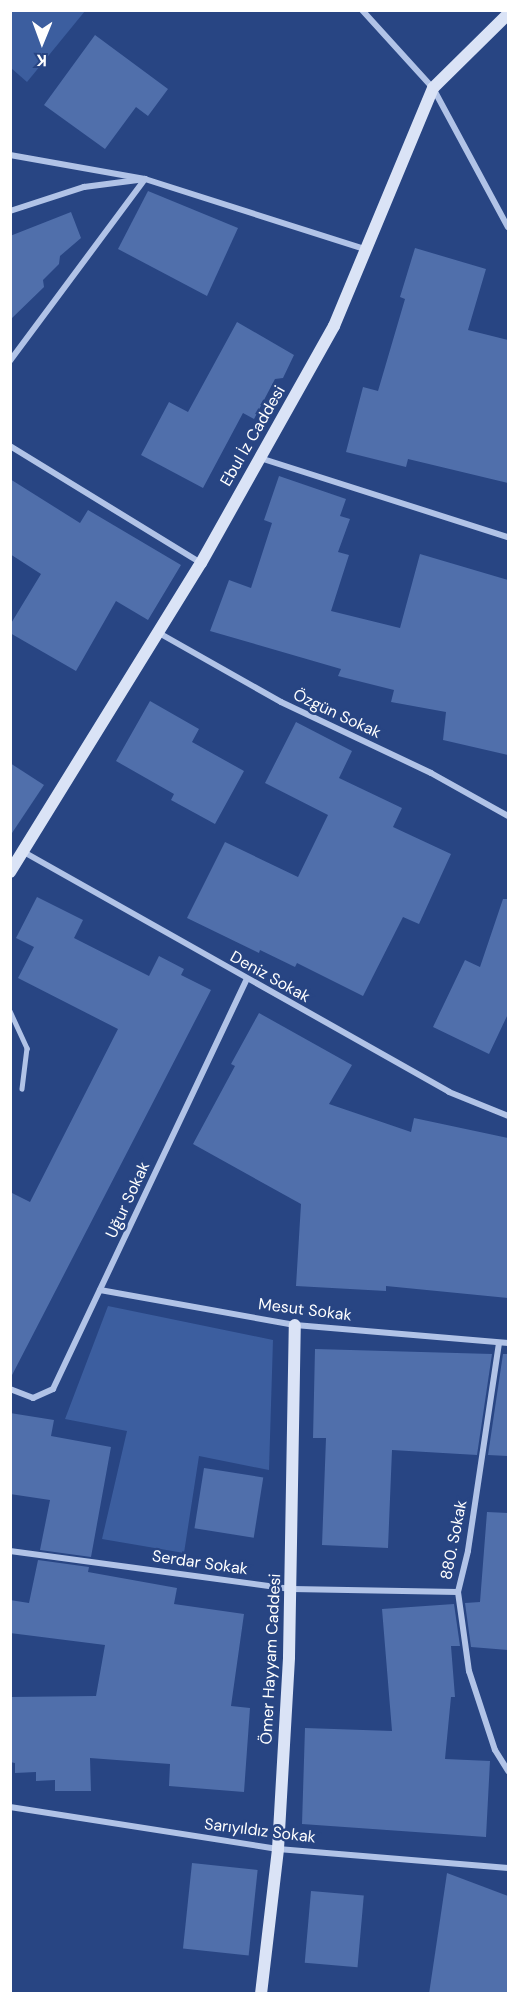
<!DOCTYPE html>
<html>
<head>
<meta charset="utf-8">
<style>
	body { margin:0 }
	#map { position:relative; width:519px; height:2004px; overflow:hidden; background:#284583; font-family:"DM Sans",sans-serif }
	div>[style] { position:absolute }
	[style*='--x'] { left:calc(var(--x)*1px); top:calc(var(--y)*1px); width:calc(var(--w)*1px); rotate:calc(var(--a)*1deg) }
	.green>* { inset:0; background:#3c5e9f }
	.building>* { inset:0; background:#506fab; transform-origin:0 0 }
	.lane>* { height:4.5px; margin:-2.25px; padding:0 2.25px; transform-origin:2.25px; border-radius:2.25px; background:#b1c3e7 }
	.street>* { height:6px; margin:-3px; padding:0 3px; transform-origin:3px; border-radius:3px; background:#b1c3e7 }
	.secondary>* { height:12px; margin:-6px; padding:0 6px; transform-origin:6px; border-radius:6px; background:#dae3f6 }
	span { translate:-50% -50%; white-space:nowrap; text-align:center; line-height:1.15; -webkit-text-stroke:5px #284583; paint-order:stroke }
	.street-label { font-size:16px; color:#fff }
	.frame { position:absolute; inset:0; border:12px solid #fff; pointer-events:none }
	.north { position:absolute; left:12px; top:12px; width:60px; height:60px; -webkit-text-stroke:4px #284583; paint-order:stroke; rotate:181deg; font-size:16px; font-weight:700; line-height:24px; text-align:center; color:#fff }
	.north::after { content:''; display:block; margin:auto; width:21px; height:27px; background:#fff; clip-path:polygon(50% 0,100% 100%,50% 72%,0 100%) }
</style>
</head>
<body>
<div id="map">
	<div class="green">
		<i style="clip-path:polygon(10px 11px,11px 10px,85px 11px,27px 82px,11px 68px)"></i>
		<i style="clip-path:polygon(108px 1306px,273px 1340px,269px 1470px,199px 1456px,184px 1553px,102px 1539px,127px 1431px,65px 1419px)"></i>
	</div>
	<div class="building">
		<i style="clip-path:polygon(95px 35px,168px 89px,148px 116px,136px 107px,105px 149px,44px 105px)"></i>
		<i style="clip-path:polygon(148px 191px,238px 228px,207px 296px,118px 249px)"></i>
		<i style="clip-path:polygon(71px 212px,81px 238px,60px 256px,59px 264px,43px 280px,44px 287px,10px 320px,10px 236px)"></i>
		<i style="clip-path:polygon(415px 248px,486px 269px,468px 330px,508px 340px,508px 483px,408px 459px,406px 467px,346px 452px,363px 387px,378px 391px,405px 299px,400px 297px)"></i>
		<i style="clip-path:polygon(237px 322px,294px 355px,283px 378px,275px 379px,254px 419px,243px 413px,203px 488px,141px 455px,169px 402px,188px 412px)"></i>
		<i style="clip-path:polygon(279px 476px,346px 499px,340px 516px,350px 519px,338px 552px,349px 555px,331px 611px,400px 628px,420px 554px,508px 580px,508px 755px,443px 740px,446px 712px,391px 702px,394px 690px,338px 676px,341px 669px,210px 631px,229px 580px,251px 588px,272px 523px,264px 520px)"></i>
		<i style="clip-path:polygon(10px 479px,80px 523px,88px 510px,181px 565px,148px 620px,116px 601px,76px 671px,10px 633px,10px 625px,41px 574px,10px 554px)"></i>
		<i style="clip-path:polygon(150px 701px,199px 729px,192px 742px,244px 771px,215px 824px,171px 800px,174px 794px,116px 761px)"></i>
		<i style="clip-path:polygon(296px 722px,352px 751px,339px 778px,402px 808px,393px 827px,451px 854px,419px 924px,403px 917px,363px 996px,297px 963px,295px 967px,260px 950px,259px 953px,187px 918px,225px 842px,298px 877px,328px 815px,265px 783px)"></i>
		<i style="clip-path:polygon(10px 763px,44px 785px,10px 836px)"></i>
		<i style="clip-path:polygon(37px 897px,83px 920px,74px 938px,149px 976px,159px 956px,184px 969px,181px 975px,211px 990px,10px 1379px,10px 1192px,30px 1202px,118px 1029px,18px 978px,34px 947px,16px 938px)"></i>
		<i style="clip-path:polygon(503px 899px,508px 899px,508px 1014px,489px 1054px,433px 1027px,465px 960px,480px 967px)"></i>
		<i style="clip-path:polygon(259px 1013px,352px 1065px,329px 1104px,411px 1132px,414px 1118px,508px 1138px,508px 1298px,386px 1286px,386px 1291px,296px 1286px,301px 1204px,193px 1144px,235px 1066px,231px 1064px)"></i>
		<i style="clip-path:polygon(315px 1349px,492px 1354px,477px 1455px,392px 1450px,388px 1548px,322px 1545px,326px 1438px,313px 1438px)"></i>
		<i style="clip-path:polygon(503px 1354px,508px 1354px,508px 1456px,488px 1455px)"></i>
		<i style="clip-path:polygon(10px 1413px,54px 1420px,51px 1436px,111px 1447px,91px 1557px,40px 1550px,50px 1500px,10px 1494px)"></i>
		<i style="left:204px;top:1468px;width:60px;height:61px;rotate:9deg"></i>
		<i style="clip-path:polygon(487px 1512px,508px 1513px,508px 1650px,471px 1647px,465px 1603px,480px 1602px)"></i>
		<i style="clip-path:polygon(38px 1560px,89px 1567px,88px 1572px,177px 1588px,174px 1604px,244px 1614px,231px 1706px,250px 1708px,244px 1792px,169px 1786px,170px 1764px,90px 1758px,91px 1791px,55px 1791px,55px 1780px,36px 1781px,36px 1772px,15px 1773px,15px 1763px,10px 1762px,10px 1697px,96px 1696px,105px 1645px,10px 1633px,10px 1600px,29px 1603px)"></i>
		<i style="clip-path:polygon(454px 1604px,460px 1646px,451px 1646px,455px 1697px,451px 1697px,445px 1759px,490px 1761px,486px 1837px,302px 1824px,305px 1728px,392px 1731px,382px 1609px)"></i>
		<i style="left:192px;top:1863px;width:66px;height:86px;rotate:6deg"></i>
		<i style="clip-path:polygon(447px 1873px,508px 1896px,508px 1994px,429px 1994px)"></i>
		<i style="left:311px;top:1891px;width:53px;height:72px;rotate:5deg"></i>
	</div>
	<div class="lane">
		<i style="--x:10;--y:1011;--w:41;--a:65.3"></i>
		<i style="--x:27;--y:1048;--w:41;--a:97"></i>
	</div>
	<div class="street">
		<i style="--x:362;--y:10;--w:105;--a:47.7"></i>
		<i style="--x:433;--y:88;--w:158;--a:61.7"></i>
		<i style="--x:10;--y:155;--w:137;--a:10.1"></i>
		<i style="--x:145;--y:179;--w:227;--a:126.6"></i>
		<i style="--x:10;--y:211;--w:78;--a:-18"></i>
		<i style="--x:84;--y:187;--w:62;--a:-7.5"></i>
		<i style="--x:145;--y:179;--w:230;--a:17.7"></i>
		<i style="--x:10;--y:446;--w:224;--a:31.5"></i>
		<i style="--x:260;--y:458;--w:260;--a:17.7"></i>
		<i style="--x:159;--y:633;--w:140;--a:29.5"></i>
		<i style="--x:281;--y:702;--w:166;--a:25.3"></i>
		<i style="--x:431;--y:773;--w:88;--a:29.2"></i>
		<i style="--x:22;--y:851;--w:490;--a:29.4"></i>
		<i style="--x:449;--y:1092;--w:64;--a:22.1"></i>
		<i style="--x:100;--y:1290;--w:198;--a:10.2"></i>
		<i style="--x:295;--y:1325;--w:214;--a:4.8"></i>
		<i style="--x:499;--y:1343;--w:210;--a:98.5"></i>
		<i style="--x:468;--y:1551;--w:42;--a:103.7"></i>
		<i style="--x:458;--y:1592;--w:80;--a:82.1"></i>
		<i style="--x:469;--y:1671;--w:83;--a:71.8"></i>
		<i style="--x:495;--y:1750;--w:25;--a:58"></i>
		<i style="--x:10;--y:1389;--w:25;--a:21"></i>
		<i style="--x:33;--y:1398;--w:22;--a:-24"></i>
		<i style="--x:53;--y:1389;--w:452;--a:-64.7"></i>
		<i style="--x:10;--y:1551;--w:285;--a:7.7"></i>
		<i style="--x:292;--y:1589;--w:166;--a:1"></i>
		<i style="--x:10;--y:1807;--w:271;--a:8.9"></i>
		<i style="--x:278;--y:1849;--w:231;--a:4.7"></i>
	</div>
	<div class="secondary">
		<i style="--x:10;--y:872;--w:363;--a:-58.3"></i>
		<i style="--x:201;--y:563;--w:272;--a:-60.7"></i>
		<i style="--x:334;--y:326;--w:258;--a:-67.4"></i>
		<i style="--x:433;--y:88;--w:105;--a:-44.6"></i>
		<i style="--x:261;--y:1994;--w:146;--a:-83.3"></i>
		<i style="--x:278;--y:1849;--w:192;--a:-86.7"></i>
		<i style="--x:289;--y:1657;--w:332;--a:-89"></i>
	</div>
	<div class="street-label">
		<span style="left:253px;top:436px;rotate:-60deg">Ebul İz Caddesi</span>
		<span style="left:337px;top:714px;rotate:25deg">Özgün Sokak</span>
		<span style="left:270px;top:977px;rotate:29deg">Deniz Sokak</span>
		<span style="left:128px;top:1200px;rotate:-65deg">Uğur Sokak</span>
		<span style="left:305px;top:1310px;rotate:7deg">Mesut Sokak</span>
		<span style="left:454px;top:1540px;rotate:-79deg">880. Sokak</span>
		<span style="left:200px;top:1563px;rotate:8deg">Serdar Sokak</span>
		<span style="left:271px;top:1659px;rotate:-87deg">Ömer Hayyam Caddesi</span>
		<span style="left:260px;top:1831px;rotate:7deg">Sarıyıldız Sokak</span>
	</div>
	<div class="frame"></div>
	<div class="north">K</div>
</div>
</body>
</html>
